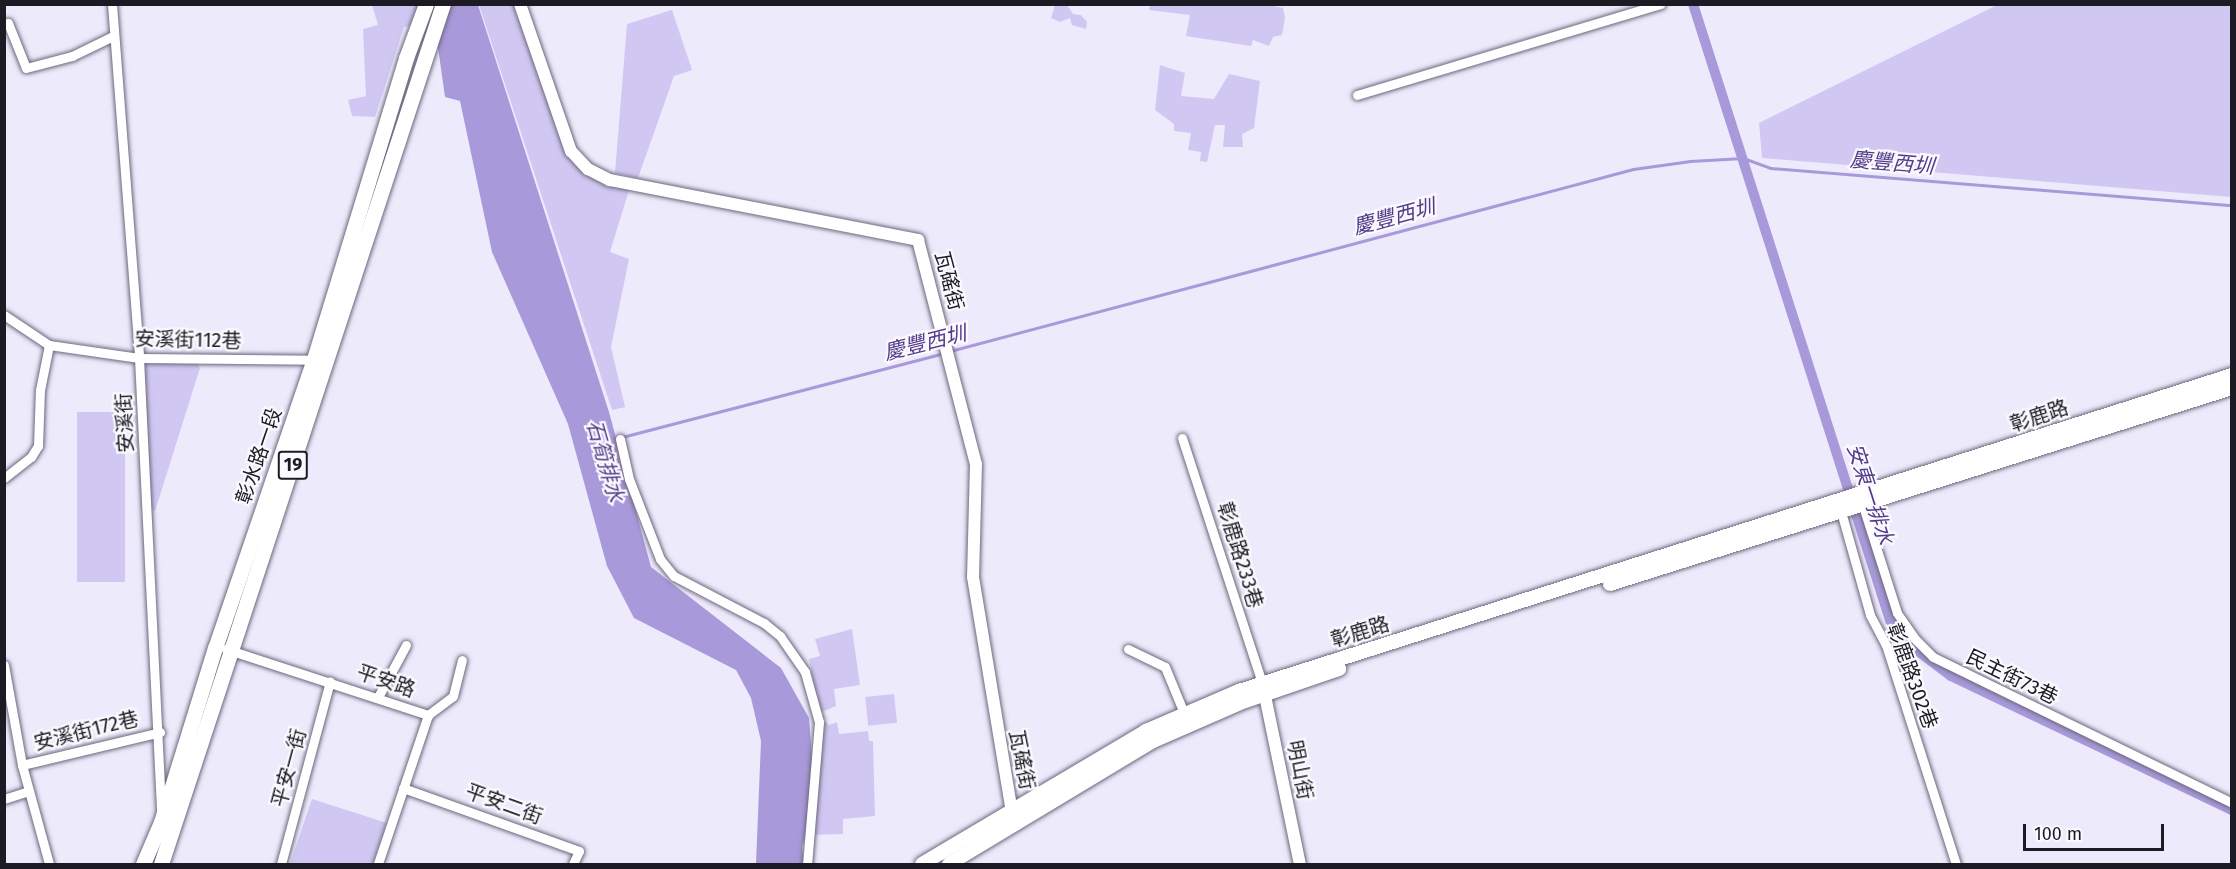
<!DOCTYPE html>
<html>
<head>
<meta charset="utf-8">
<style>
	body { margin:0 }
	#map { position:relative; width:2236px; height:869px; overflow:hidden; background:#edeafc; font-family:"Fira Sans","Noto Sans TC",sans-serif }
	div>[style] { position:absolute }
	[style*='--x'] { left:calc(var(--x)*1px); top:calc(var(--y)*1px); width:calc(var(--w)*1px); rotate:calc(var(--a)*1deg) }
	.green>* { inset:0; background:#d0c8f2; transform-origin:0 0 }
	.water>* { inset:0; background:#a899da }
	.stream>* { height:3px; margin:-1.5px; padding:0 1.5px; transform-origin:1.5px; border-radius:1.5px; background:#a899da }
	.canal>* { height:10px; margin:-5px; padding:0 5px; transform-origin:5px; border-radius:5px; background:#a899da }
	.roads { filter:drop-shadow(0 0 2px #6c687c) drop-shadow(0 0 2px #6c687c) }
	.minor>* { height:9px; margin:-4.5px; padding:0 4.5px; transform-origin:4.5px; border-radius:4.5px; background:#fff }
	.tertiary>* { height:12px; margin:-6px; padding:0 6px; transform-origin:6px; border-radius:6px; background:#fff }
	.secondary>* { height:14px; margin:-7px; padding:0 7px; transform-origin:7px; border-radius:7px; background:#fff }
	.primary>* { height:15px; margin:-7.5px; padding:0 7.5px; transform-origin:7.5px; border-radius:7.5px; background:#fff }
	span { translate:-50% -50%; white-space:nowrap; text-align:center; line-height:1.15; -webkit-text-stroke:4.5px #faf9fe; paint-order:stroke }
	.shield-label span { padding:2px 4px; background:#faf9fe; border:2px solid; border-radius:4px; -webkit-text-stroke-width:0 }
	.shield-label { font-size:18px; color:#1c1a22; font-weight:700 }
	.street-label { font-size:20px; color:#1c1a22 }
	.water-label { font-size:21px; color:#543c8a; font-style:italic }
	.frame { position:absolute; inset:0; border:6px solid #1c1a22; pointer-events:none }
	.scale { position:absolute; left:2023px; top:824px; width:141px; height:27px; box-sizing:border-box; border:3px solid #1c1a22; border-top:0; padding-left:8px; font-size:18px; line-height:21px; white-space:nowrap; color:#1c1a22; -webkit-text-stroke:4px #faf9fe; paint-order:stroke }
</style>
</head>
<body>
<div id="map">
	<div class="green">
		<i style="clip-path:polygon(1150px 4px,1269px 5px,1283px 8px,1285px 18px,1282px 35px,1273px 37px,1269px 46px,1253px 40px,1251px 46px,1186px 36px,1190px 15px,1149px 10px)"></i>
		<i style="clip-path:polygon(1999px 4px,2231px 5px,2231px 197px,1762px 158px,1759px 123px)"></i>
		<i style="clip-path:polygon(372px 5px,423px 5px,416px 25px,404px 27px,375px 117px,352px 116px,348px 100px,366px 96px,363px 29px,378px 25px)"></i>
		<i style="clip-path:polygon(479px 5px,515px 5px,565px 149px,629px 190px,610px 252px,629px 259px,611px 347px,625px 407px,612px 410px)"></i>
		<i style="clip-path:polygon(1055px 5px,1067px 5px,1073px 14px,1081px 15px,1087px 22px,1086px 29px,1072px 25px,1070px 18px,1060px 22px,1051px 18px)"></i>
		<i style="clip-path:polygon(672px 10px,692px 70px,674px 76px,638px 178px,615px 173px,627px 24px)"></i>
		<i style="clip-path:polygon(1160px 65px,1185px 73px,1181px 96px,1214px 99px,1229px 74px,1260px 81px,1254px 128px,1242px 134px,1243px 147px,1223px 147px,1225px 125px,1215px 125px,1207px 162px,1200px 161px,1201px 152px,1188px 150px,1191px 133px,1174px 131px,1174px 124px,1155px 110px)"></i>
		<i style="clip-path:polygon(195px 360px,200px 368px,155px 511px,151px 509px,141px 366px,145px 362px)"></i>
		<i style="left:77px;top:412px;width:48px;height:170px"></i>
		<i style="clip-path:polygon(852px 629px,860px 685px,834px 689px,836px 706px,819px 713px,809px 659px,820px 656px,815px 639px)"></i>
		<i style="left:894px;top:694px;width:29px;height:29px;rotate:84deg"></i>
		<i style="clip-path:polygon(819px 718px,829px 725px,837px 722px,839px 734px,868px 731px,869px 741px,873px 741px,875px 816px,843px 819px,843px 834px,808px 835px)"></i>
		<i style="clip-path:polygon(312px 799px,387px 823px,373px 864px,290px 864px)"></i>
	</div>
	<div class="water">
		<i style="clip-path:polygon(432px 5px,478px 5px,609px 412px,651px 567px,781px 668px,809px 718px,814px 784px,813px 811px,802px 847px,804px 864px,756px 864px,761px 741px,751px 698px,736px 670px,634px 618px,607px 566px,568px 424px,492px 252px,460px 101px,445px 97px)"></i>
	</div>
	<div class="stream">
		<i style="--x:950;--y:351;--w:707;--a:-14.92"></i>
		<i style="--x:1633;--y:169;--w:58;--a:-8"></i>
		<i style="--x:1690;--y:161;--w:53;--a:-3.2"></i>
		<i style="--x:1743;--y:158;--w:29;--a:20"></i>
		<i style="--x:1770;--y:168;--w:463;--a:4.6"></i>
		<i style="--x:622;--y:437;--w:333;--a:-14.6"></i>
	</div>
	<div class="canal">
		<i style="--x:1693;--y:4;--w:647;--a:72.27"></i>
		<i style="--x:1890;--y:620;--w:33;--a:51"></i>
		<i style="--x:1911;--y:646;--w:50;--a:36.9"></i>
		<i style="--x:1951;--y:676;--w:311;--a:25.5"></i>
	</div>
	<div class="roads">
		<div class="minor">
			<i style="--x:112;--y:4;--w:355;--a:85.6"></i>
			<i style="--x:139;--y:358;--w:453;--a:87.2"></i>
			<i style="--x:4;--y:24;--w:4;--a:-14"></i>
			<i style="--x:8;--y:23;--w:48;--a:68.2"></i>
			<i style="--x:26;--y:68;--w:48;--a:-14.6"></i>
			<i style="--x:72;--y:56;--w:46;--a:-26"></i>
			<i style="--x:1357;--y:95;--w:317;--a:-16.7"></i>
			<i style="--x:4;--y:315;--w:54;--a:33.7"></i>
			<i style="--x:49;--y:345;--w:91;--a:8.2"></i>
			<i style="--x:139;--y:358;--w:177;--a:0.6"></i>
			<i style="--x:1182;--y:438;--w:258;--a:71.9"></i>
			<i style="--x:620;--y:439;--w:41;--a:77.3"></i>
			<i style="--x:629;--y:479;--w:86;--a:68.8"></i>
			<i style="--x:660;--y:559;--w:22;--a:51"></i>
			<i style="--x:674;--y:576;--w:102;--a:27.6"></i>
			<i style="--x:764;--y:623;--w:21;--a:39"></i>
			<i style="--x:780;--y:636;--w:44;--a:55.2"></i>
			<i style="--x:805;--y:672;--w:52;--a:74.4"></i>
			<i style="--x:819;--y:722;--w:143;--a:94.8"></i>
			<i style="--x:4;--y:478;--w:34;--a:-38"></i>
			<i style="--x:31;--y:457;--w:13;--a:-58"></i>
			<i style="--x:38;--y:446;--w:56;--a:-88"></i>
			<i style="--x:40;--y:390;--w:46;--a:-78.7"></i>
			<i style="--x:1862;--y:503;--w:115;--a:72.3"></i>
			<i style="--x:1897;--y:613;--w:32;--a:55"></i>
			<i style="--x:1915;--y:639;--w:25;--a:45"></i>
			<i style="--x:1933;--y:657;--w:333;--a:26"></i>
			<i style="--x:1840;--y:508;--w:111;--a:74.3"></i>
			<i style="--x:1870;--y:615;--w:34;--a:62"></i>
			<i style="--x:1886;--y:645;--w:230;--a:72.3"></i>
			<i style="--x:226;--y:649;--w:213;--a:18.1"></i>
			<i style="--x:428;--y:715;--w:157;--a:108.6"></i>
			<i style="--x:1128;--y:649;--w:41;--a:25.9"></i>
			<i style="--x:1165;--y:667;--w:50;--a:67.6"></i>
			<i style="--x:4;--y:665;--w:102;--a:79.8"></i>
			<i style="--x:22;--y:765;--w:103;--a:74.7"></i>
			<i style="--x:378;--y:697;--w:59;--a:-61.7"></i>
			<i style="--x:428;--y:715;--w:31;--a:-37"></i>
			<i style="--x:453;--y:696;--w:37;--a:-76"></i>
			<i style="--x:22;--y:765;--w:142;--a:-13.4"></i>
			<i style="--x:403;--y:788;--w:187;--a:19.7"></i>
			<i style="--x:579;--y:851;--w:14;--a:115"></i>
			<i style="--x:4;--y:799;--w:26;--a:-18"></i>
			<i style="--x:281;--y:864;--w:189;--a:-75"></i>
		</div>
		<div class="tertiary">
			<i style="--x:520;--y:4;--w:156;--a:70.9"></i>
			<i style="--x:571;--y:151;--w:25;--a:47"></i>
			<i style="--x:588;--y:169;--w:25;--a:27"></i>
			<i style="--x:610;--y:180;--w:314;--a:11"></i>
			<i style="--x:918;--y:240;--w:231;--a:75.5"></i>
			<i style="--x:976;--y:464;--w:113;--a:91.5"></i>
			<i style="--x:973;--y:577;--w:238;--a:80.6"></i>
			<i style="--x:1012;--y:812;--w:7;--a:124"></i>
			<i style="--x:1263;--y:686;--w:182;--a:78.3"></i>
		</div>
		<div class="secondary">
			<i style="--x:1610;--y:584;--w:652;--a:-17.49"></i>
			<i style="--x:922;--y:864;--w:261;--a:-30.7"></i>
			<i style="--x:1146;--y:731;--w:101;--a:-23.3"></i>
			<i style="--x:1239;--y:691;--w:1042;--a:-17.65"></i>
			<i style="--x:949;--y:864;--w:238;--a:-31.1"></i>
			<i style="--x:1153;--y:741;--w:95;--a:-23.6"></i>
			<i style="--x:1240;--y:703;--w:105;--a:-19"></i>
		</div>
		<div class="primary">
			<i style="--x:143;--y:864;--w:46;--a:-66.8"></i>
			<i style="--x:161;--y:822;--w:182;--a:-72.8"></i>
			<i style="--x:215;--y:648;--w:305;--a:-71.1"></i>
			<i style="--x:314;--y:359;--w:315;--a:-73"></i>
			<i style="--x:406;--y:58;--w:58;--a:-69.7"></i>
			<i style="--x:161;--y:864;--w:905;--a:-71.85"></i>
		</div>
	</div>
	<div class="shield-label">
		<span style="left:293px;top:465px">19</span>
	</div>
	<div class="street-label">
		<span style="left:949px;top:281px;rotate:75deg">瓦磘街</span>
		<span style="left:188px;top:340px;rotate:1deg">安溪街112巷</span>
		<span style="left:2039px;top:416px;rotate:-18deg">彰鹿路</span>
		<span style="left:125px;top:423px;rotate:-93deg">安溪街</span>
		<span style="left:259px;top:456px;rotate:-71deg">彰水路一段</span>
		<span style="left:1240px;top:555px;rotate:73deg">彰鹿路233巷</span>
		<span style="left:1360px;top:632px;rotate:-17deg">彰鹿路</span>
		<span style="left:1912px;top:676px;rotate:70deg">彰鹿路302巷</span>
		<span style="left:2012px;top:677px;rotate:26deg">民主街73巷</span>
		<span style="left:386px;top:681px;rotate:19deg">平安路</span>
		<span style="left:86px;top:731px;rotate:-14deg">安溪街172巷</span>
		<span style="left:1022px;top:760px;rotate:79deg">瓦磘街</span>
		<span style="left:289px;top:768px;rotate:-75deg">平安一街</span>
		<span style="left:1300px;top:770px;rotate:79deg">明山街</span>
		<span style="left:504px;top:804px;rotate:20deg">平安二街</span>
	</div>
	<div class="water-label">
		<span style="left:1892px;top:163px;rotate:5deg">慶豐西圳</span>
		<span style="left:1394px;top:217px;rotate:-15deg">慶豐西圳</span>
		<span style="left:925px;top:343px;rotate:-14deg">慶豐西圳</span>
		<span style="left:605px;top:461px;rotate:74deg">石筍排水</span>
		<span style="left:1870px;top:494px;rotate:72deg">安東一排水</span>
	</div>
	<div class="frame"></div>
	<div class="scale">100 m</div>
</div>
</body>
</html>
